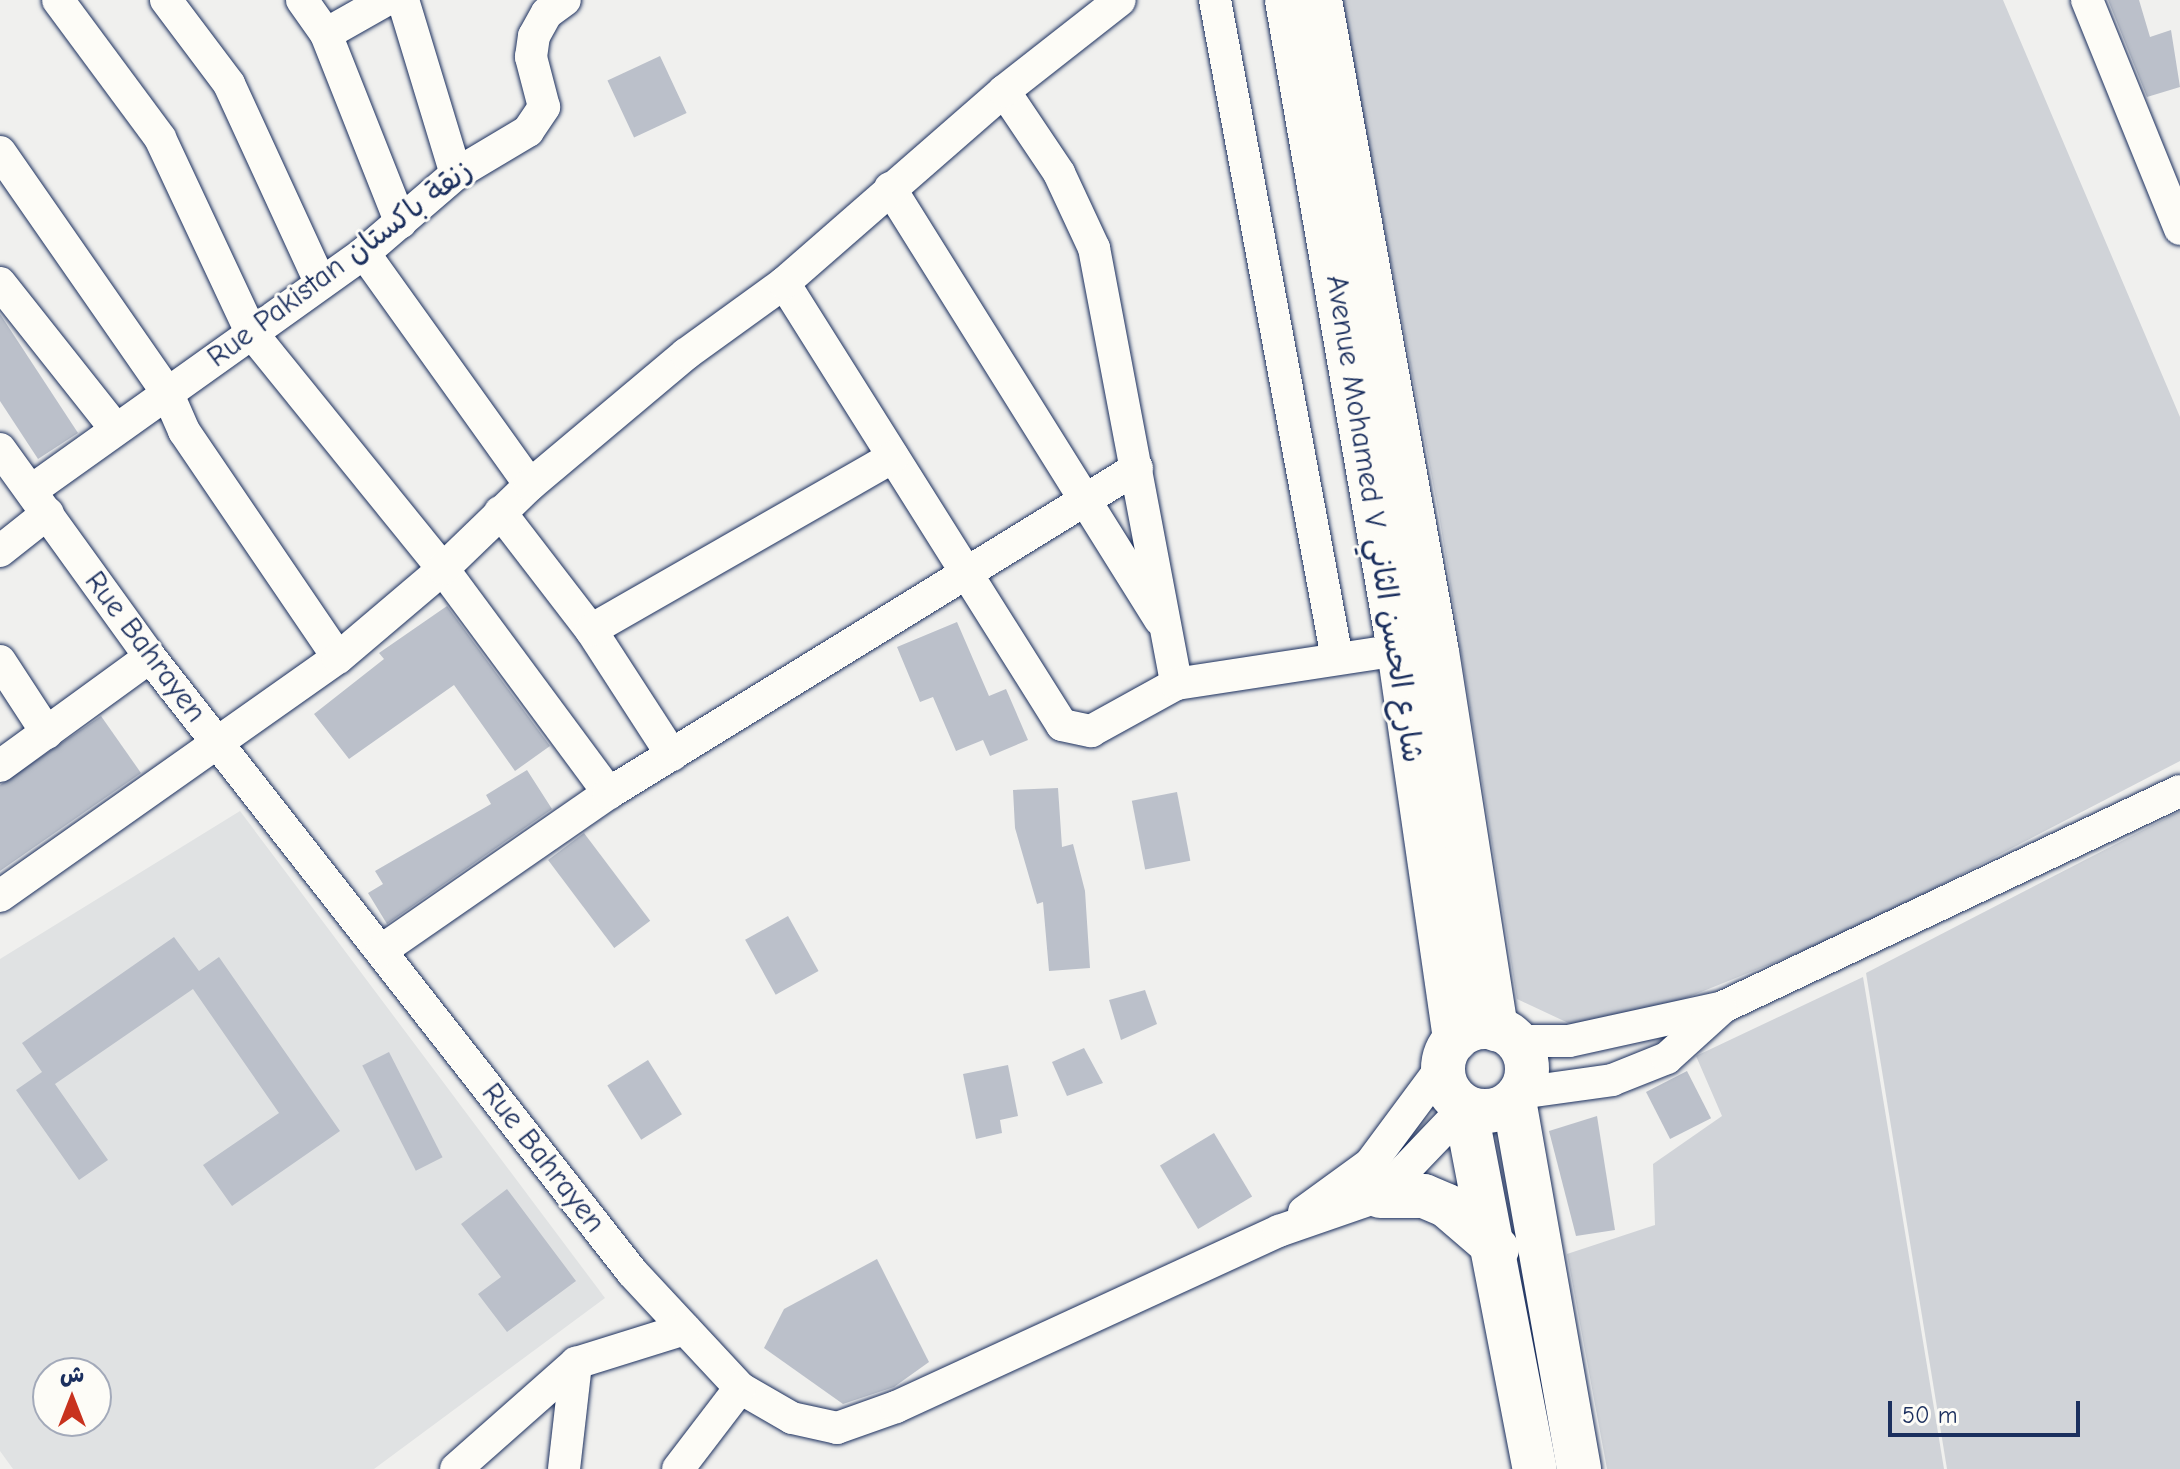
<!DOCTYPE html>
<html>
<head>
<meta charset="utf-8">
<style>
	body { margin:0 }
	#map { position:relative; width:2180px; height:1469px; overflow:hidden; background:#f0f0ee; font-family:"Comic Neue","Playpen Sans Arabic",sans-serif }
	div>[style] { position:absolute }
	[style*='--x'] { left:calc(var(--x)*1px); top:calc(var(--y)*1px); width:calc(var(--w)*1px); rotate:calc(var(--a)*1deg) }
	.built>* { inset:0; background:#e0e2e3 }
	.green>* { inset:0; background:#d0d3d8 }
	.building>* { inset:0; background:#bbc0ca; transform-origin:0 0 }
	.roads { filter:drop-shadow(0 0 2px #1b2f5e) drop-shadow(0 0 2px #1b2f5e) }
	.minor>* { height:32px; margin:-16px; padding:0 16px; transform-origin:16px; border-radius:16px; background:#fdfcf7 }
	.highway>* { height:44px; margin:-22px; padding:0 22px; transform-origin:22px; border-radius:22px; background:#fdfcf7 }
	.highway>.ring { margin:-22px; padding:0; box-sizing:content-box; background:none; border:44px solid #fdfcf7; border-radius:50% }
	span { translate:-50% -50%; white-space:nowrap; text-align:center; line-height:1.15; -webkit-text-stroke:6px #fdfcf7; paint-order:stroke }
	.street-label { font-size:30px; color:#1b2f5e }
	.north { position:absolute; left:32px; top:1357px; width:80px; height:80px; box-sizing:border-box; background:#fdfcf7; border:2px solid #a3aaba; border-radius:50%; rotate:0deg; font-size:22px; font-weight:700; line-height:32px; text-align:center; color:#1b2f5e }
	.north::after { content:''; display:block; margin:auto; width:28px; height:36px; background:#c8321e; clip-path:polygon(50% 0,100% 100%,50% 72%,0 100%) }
	.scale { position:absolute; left:1888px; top:1401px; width:192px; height:36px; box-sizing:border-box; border:4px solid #1b2f5e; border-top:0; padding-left:10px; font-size:24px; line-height:28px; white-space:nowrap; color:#1b2f5e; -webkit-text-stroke:6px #fdfcf7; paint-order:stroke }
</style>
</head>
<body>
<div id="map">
	<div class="built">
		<i style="clip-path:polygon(evenodd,240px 811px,605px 1298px,374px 1469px,13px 1469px,0 1451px,0 959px,240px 811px,48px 1373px,96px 1373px,96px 1421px,48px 1421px,48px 1373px)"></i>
	</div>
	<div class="green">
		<i style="clip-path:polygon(1341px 0,2003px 0,2180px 417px,2180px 761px,1850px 932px,1594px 1035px,1517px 999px,1439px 515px)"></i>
		<i style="clip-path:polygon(2180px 811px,2180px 1469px,1947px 1469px,1866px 973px)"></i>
		<i style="clip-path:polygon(1863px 977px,1944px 1469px,1607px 1469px,1567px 1254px,1655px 1225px,1653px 1164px,1722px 1116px,1696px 1056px)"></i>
	</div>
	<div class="building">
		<i style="clip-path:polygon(2108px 0,2139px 0,2150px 37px,2171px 30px,2180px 87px,2147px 97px)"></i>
		<i style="left:660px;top:56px;width:63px;height:58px;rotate:65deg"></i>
		<i style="clip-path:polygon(0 314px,78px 433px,38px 459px,0 401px)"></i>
		<i style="clip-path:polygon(447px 606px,550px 746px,515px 771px,454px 685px,349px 759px,314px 714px,384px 659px,379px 653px)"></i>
		<i style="clip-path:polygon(957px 622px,989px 696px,1006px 689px,1028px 740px,990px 756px,983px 740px,956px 751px,933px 697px,920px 702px,897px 647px)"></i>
		<i style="clip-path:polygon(101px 716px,141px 773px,0 871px,0 785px)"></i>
		<i style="clip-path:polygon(527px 770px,552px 809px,387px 924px,368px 893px,383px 884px,375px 871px,491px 804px,486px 795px)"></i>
		<i style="clip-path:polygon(1058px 788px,1062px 847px,1073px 844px,1085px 891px,1090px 968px,1049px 971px,1043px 902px,1037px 904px,1015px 828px,1013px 790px)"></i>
		<i style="left:1177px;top:792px;width:70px;height:46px;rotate:79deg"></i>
		<i style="left:584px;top:833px;width:110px;height:45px;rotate:53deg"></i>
		<i style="left:788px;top:916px;width:63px;height:49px;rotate:61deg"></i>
		<i style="clip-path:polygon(174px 937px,199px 971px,219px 957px,340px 1131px,232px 1206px,203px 1165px,279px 1113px,193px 989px,55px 1084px,108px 1160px,79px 1180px,16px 1090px,42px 1072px,22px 1043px)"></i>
		<i style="clip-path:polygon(1145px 990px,1157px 1024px,1121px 1040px,1109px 1000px)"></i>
		<i style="clip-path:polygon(1084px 1048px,1103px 1083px,1067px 1096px,1052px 1062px)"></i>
		<i style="left:389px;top:1052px;width:118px;height:30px;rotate:63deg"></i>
		<i style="left:648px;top:1060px;width:64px;height:48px;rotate:58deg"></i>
		<i style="clip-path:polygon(1008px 1065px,1018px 1116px,1000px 1120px,1002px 1133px,976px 1139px,963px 1074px)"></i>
		<i style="left:1687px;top:1071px;width:53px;height:46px;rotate:63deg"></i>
		<i style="clip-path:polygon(1597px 1116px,1615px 1230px,1576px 1236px,1549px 1131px)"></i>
		<i style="left:1214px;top:1133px;width:74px;height:63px;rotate:59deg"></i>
		<i style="clip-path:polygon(507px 1189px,576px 1281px,507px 1332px,478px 1294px,501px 1277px,461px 1224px)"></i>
		<i style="clip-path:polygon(877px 1259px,929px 1362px,894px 1387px,843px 1404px,764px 1348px,784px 1309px)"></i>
	</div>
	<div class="roads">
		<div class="minor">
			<i style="--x:58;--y:0;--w:172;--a:53.5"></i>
			<i style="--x:160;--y:138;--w:214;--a:64.9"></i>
			<i style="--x:251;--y:332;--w:305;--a:51"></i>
			<i style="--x:443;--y:569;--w:279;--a:53.5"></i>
			<i style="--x:166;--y:0;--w:105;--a:53.1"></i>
			<i style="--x:229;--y:84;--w:218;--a:65.3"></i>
			<i style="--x:302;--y:0;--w:42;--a:54.8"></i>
			<i style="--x:326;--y:34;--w:203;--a:68.4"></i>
			<i style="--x:403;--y:0;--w:182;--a:73.1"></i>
			<i style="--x:1215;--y:0;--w:669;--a:79.5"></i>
			<i style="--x:2087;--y:0;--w:247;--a:67.9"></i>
			<i style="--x:326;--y:34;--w:69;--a:-29.5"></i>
			<i style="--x:1004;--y:91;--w:99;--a:56.1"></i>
			<i style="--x:1059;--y:173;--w:83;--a:65"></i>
			<i style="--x:1094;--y:248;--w:444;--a:79.3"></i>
			<i style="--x:0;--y:152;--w:292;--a:55.2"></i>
			<i style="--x:167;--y:392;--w:43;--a:66.4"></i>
			<i style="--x:184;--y:431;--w:274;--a:55.8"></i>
			<i style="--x:890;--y:188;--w:509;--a:57.99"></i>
			<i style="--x:364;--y:253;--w:285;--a:54.4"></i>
			<i style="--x:0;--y:283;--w:185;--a:51.6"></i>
			<i style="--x:784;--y:283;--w:522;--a:57.83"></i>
			<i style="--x:1062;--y:725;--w:30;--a:12"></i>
			<i style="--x:1091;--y:731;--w:97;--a:-28.9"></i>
			<i style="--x:1176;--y:684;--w:226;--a:-8.7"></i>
			<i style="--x:0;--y:449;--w:256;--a:54.2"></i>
			<i style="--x:150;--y:657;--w:781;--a:51.91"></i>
			<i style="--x:632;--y:1272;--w:158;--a:47"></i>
			<i style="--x:740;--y:1388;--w:60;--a:30"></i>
			<i style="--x:792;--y:1418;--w:46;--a:12.5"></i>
			<i style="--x:837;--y:1428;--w:63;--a:-19.6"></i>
			<i style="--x:896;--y:1407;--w:422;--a:-24.7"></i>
			<i style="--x:1279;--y:1231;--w:107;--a:-19.1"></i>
			<i style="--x:1380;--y:1196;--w:123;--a:-46.3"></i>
			<i style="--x:32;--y:490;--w:408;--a:-35.5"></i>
			<i style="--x:364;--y:253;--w:121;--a:-40.7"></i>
			<i style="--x:456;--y:174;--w:84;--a:-30.8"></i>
			<i style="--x:528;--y:131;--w:29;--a:-56"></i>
			<i style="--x:544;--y:107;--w:52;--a:-104.6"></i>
			<i style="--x:531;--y:57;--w:21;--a:-82"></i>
			<i style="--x:534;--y:36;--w:26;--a:-61"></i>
			<i style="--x:547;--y:13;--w:22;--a:-36"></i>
			<i style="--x:500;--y:512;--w:149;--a:52.4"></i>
			<i style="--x:591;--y:630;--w:149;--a:57.1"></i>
			<i style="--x:0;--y:551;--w:61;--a:-38.4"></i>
			<i style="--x:591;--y:630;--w:348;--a:-29.8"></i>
			<i style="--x:0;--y:661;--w:86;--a:56.9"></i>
			<i style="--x:0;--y:766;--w:185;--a:-36"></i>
			<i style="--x:0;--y:896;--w:413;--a:-35.2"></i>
			<i style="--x:338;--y:658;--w:138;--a:-40.3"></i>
			<i style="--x:443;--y:569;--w:121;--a:-44"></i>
			<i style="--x:530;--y:485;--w:204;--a:-40"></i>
			<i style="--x:686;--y:354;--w:121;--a:-35.9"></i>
			<i style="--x:784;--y:283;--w:292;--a:-41.1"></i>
			<i style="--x:1004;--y:91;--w:147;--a:-38.1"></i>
			<i style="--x:382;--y:950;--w:276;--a:-34.7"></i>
			<i style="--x:609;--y:793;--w:620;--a:-31.61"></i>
			<i style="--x:1517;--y:1041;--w:52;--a:0"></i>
			<i style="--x:1569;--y:1041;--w:158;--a:-12.4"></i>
			<i style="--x:1723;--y:1007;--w:505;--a:-25.3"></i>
			<i style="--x:1520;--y:1093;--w:93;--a:-8"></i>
			<i style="--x:1612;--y:1080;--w:59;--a:-21.8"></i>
			<i style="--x:1667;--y:1058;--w:73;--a:-42.2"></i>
			<i style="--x:1304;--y:1212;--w:82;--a:-36"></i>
			<i style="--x:1370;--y:1164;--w:121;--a:-53.4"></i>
			<i style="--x:456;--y:1469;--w:160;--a:-41.5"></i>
			<i style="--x:576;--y:1363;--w:114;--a:-17.3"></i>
			<i style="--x:564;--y:1469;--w:107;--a:-83.5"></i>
			<i style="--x:678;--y:1469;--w:102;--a:-52.6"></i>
		</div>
		<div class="highway">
			<i style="--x:1287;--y:0;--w:660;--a:80.22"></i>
			<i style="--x:1399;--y:650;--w:394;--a:81.8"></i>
			<i style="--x:1320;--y:0;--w:662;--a:79.83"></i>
			<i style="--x:1437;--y:652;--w:382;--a:81.1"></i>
			<i class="ring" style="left:1443px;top:1027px;width:40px;height:40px"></i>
			<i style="--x:1514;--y:1100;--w:375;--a:80"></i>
			<i style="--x:1465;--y:1107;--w:369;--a:79.1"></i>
			<i style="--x:1380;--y:1196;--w:44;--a:0"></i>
			<i style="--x:1424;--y:1196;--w:25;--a:23"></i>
			<i style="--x:1447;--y:1206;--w:66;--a:40.7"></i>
		</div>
	</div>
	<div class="street-label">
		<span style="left:340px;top:264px;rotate:-37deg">Rue Pakistan زنقة باكستان</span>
		<span style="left:1374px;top:519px;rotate:81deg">Avenue Mohamed V شارع الحسن الثاني</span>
		<span style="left:145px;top:647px;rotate:53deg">Rue Bahrayen</span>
		<span style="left:543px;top:1158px;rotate:52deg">Rue Bahrayen</span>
	</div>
	<div class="north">ش</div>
	<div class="scale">50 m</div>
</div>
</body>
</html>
